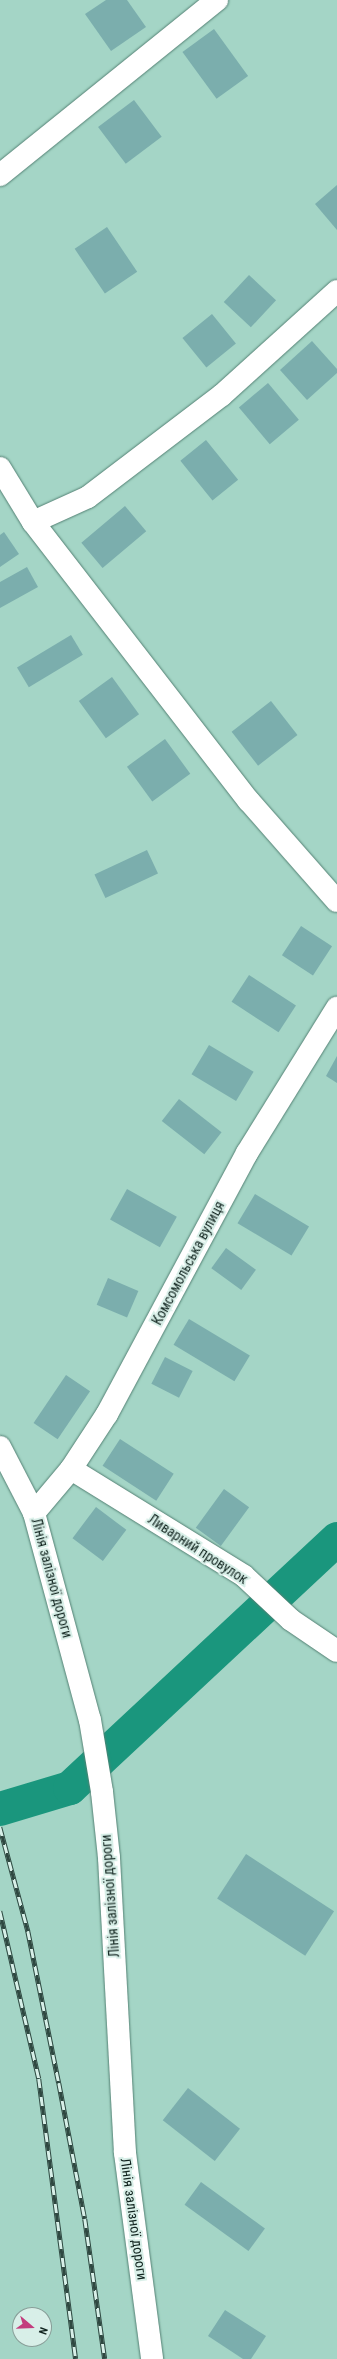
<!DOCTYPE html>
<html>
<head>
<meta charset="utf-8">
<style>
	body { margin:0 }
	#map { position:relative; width:337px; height:2359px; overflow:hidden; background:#a4d5c6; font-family:"Roboto Condensed",sans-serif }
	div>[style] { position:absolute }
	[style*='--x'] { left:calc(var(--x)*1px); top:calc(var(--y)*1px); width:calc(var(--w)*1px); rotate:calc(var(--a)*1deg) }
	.canal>* { height:34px; margin:-17px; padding:0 17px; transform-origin:17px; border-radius:17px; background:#1a967d }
	.building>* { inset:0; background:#7baead; transform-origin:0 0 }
	.roads { filter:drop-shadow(0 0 1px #548174) drop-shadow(0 0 1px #548174) }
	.street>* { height:22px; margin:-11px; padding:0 11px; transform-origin:11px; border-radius:11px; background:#fff }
	.rail>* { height:4.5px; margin-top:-2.25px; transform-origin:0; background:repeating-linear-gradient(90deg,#d8efe8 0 9px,#2f4841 0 18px); box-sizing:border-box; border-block:1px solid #2f4841 }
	span { translate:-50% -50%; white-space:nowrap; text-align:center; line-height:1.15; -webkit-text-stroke:4px #d8efe8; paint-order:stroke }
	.street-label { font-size:14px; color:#11241f }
	.north { position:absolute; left:12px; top:2307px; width:40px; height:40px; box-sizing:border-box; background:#d8efe8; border:1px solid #889e98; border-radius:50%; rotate:109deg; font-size:11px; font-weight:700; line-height:16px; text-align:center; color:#11241f }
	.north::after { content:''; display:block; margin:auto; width:14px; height:18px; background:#c33d7e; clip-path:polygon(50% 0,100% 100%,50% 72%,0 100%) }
</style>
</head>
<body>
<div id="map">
	<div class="canal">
		<i style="--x:0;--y:1809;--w:73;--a:-16.7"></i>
		<i style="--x:70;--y:1788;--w:365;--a:-43"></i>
	</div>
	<div class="building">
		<i style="clip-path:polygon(106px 0,127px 0,146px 27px,111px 51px,85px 14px)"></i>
		<i style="left:214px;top:29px;width:58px;height:39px;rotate:54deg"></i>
		<i style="left:134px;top:100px;width:46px;height:45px;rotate:53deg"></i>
		<i style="clip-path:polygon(337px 185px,337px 230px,315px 204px)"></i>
		<i style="left:107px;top:227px;width:54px;height:39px;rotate:56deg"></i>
		<i style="left:249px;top:275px;width:37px;height:37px;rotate:43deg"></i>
		<i style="left:212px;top:314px;width:38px;height:38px;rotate:51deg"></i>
		<i style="clip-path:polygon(312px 341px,337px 369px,337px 373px,307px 400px,280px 370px)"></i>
		<i style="left:268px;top:383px;width:48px;height:38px;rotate:50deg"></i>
		<i style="left:206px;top:440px;width:51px;height:33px;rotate:51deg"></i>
		<i style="left:125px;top:506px;width:33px;height:57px;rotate:50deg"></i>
		<i style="clip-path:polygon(4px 532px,19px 554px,0 567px,0 535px)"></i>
		<i style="clip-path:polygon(27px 567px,38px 587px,0 608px,0 582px)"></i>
		<i style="left:71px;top:635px;width:23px;height:63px;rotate:59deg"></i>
		<i style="left:112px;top:677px;width:46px;height:41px;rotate:54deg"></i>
		<i style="left:271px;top:701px;width:43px;height:50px;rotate:52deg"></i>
		<i style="left:165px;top:739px;width:43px;height:47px;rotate:54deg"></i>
		<i style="left:147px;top:850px;width:26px;height:58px;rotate:65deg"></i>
		<i style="left:301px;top:926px;width:37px;height:35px;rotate:33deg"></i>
		<i style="left:249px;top:975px;width:56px;height:32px;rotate:33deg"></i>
		<i style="left:209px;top:1045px;width:52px;height:34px;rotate:31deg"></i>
		<i style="clip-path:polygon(337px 1056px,337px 1083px,326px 1076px)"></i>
		<i style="left:179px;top:1099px;width:54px;height:28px;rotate:38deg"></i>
		<i style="left:127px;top:1189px;width:57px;height:35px;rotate:29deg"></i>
		<i style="left:255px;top:1194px;width:63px;height:34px;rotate:31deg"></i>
		<i style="left:226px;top:1248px;width:37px;height:25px;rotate:36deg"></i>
		<i style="left:108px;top:1278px;width:33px;height:29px;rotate:23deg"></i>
		<i style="left:189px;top:1319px;width:71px;height:30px;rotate:31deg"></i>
		<i style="left:165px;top:1357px;width:31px;height:30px;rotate:27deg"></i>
		<i style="left:66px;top:1375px;width:29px;height:58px;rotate:34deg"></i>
		<i style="left:120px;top:1439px;width:64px;height:32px;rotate:33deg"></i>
		<i style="left:224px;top:1489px;width:31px;height:48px;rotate:36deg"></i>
		<i style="left:96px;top:1507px;width:38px;height:39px;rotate:37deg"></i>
		<i style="left:246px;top:1854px;width:105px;height:53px;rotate:33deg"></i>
		<i style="left:188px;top:2088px;width:66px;height:41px;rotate:38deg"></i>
		<i style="left:201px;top:2182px;width:79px;height:28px;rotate:36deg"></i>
		<i style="clip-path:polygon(225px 2310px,266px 2336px,251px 2359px,243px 2359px,208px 2336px)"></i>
	</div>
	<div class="roads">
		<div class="street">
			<i style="--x:0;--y:175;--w:279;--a:-38.9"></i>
			<i style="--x:0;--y:468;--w:63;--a:58.6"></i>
			<i style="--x:33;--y:522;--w:353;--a:52.3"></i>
			<i style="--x:249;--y:801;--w:133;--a:48.7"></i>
			<i style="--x:33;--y:522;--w:60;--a:-24.4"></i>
			<i style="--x:88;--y:497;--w:168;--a:-37.3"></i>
			<i style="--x:222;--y:395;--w:155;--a:-42.1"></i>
			<i style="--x:0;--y:1447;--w:74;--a:62.7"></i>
			<i style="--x:34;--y:1513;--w:214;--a:74.9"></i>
			<i style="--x:90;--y:1720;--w:73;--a:80.5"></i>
			<i style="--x:102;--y:1792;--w:66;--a:83.9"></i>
			<i style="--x:109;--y:1858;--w:295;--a:86.9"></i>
			<i style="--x:125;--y:2153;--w:208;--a:82.5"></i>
			<i style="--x:71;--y:1469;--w:203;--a:31.7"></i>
			<i style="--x:244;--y:1576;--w:64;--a:43.1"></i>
			<i style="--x:291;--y:1620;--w:55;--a:34"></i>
			<i style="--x:34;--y:1513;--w:57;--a:-49.9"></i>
			<i style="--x:71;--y:1469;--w:66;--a:-56.8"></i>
			<i style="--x:107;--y:1414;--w:296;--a:-61.8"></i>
			<i style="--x:247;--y:1153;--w:171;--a:-58.2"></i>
		</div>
	</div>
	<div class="rail">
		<i style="--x:0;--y:1827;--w:108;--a:74.9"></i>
		<i style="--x:28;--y:1931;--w:155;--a:78.5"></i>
		<i style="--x:59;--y:2083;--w:138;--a:79.2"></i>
		<i style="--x:85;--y:2219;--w:141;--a:81.9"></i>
		<i style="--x:0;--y:1911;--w:172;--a:76.9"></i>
		<i style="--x:39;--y:2079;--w:282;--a:82.5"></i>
	</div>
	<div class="street-label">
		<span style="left:188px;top:1263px;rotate:-62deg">Комсомольська вулиця</span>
		<span style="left:198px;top:1549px;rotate:33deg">Ливарний провулок</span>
		<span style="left:52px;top:1578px;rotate:75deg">Лінія залізної дороги</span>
		<span style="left:110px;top:1896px;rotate:-94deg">Лінія залізної дороги</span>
		<span style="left:134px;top:2219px;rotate:82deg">Лінія залізної дороги</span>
	</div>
	<div class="north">N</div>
</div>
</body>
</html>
